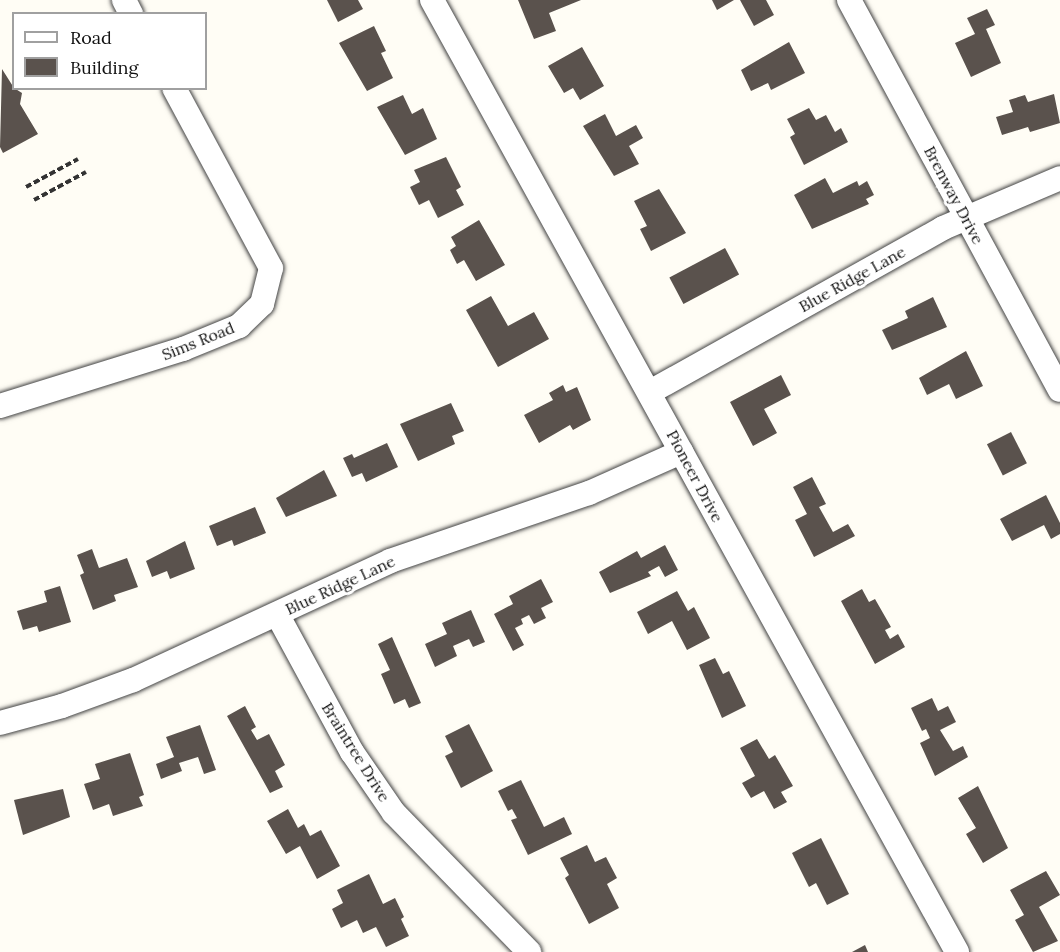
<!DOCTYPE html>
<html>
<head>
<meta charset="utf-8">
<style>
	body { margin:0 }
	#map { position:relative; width:1060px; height:952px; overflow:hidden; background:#fffdf5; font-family:Lora,serif }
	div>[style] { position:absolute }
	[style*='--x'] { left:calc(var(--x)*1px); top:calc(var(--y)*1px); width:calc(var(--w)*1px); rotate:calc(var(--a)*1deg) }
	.building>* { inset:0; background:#5a524d; transform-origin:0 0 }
	.path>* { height:4px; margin-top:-2px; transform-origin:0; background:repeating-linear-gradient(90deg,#333 0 6px,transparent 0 9px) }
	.roads { filter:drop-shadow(0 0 2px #444) drop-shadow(0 0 2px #444) }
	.street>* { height:24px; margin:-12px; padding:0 12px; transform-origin:12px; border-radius:12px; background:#fff }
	span { translate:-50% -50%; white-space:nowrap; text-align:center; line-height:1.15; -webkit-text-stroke:6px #fff; paint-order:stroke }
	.street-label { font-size:16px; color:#111 }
	.legend { position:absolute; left:12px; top:12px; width:195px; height:78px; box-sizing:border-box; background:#fff; border:2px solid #a0a0a0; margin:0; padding:8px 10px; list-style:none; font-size:18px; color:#111 }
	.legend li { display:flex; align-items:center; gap:12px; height:30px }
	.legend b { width:30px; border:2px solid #a0a0a0 }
</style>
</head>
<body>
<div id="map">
	<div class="building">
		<i style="clip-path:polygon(327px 0,358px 0,363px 9px,338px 22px)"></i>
		<i style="clip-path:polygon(518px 0,581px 0,549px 13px,556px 31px,534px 39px)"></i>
		<i style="clip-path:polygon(712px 0,734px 0,717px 10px)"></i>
		<i style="clip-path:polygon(740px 0,766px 0,774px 15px,754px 26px)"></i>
		<i style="clip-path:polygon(987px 9px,995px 25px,986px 29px,1001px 63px,971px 77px,955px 43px,975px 34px,967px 18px)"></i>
		<i style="clip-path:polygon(374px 26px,386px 51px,381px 53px,393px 78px,367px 91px,339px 43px)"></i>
		<i style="clip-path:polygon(789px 42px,805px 73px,771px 90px,768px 83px,751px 91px,741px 70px)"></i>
		<i style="clip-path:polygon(582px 47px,604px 86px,580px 100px,573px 88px,564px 93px,548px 66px)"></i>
		<i style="clip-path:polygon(2px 69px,14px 88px,22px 93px,20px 104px,38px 134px,3px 153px,0 147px)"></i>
		<i style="clip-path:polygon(1054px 94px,1060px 123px,1030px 132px,1028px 127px,1002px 135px,996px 117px,1013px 112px,1009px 100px,1025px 95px,1028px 102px)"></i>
		<i style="clip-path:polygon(403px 95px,412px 114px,423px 108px,437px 139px,405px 155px,377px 107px)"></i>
		<i style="clip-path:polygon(809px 108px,816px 120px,826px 115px,835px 132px,841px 128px,848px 142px,804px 165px,790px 137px,795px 134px,787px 119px)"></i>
		<i style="clip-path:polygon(605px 114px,616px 136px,636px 125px,643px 138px,629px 146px,639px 164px,614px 176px,583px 126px)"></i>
		<i style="clip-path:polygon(446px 157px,461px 187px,456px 190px,464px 205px,438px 218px,429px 200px,419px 205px,410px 187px,420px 182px,414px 170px)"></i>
		<i style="clip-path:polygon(825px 178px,833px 193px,857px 181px,859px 186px,867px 181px,874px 195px,866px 199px,869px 204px,812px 229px,794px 195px)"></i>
		<i style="clip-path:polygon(659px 189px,686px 233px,651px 251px,640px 229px,647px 226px,634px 201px)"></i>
		<i style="clip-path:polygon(479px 220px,505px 265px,476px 281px,464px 260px,457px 264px,450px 250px,456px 246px,451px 237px)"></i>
		<i style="left:725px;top:248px;width:30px;height:63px;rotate:62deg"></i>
		<i style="clip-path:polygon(491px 296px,508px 326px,534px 312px,549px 339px,498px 367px,466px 310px)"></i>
		<i style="clip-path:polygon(933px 297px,947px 327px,892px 350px,882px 330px,908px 318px,905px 311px)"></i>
		<i style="clip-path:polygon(966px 351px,983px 386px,956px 399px,949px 384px,927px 395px,919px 378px)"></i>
		<i style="clip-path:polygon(781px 375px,791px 395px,764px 409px,777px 433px,753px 446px,730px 402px)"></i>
		<i style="clip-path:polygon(563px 385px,566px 392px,577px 387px,591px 420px,573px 430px,570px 425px,539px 443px,524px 415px,553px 400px,549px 393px)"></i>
		<i style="clip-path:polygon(451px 403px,464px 431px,452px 436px,455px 444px,418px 461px,400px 424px)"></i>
		<i style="left:1011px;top:432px;width:35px;height:27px;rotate:63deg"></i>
		<i style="clip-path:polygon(387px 443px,398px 467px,366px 482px,362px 473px,352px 477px,343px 458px,352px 454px,354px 458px)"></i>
		<i style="clip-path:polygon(324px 470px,337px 496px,286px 517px,276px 498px)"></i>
		<i style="clip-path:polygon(812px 477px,826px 504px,819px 507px,833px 532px,848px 524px,855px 536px,814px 557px,795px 520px,807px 514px,793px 487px)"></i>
		<i style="clip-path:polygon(1046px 495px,1060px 523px,1060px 534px,1051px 539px,1044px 525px,1012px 541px,1000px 519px)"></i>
		<i style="clip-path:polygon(255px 507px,266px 533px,234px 546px,232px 540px,217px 546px,209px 526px)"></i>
		<i style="clip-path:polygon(185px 541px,195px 569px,170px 579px,167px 571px,152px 577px,146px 561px)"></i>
		<i style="clip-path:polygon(665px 545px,678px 570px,665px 577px,659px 566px,648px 572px,651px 576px,610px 593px,599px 572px,637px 551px,641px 558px)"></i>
		<i style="clip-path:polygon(92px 549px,99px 568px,127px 558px,138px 587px,114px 595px,116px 601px,93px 610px,80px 575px,84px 573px,77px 555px)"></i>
		<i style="clip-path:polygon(541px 579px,553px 602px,541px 608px,546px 618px,534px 624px,529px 615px,521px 619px,523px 624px,515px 628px,524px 645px,513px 651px,494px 614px,513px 604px,509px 596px)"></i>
		<i style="clip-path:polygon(60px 586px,71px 622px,39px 632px,37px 626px,23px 630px,17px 611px,47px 602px,44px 591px)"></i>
		<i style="clip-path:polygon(862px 589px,869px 602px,875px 599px,891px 627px,885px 630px,890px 639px,898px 634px,905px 647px,875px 664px,841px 601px)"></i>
		<i style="clip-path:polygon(677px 591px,688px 611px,694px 607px,710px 638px,687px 650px,672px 621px,648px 634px,637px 612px)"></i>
		<i style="clip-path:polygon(471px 610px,485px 642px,473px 647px,469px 639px,453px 646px,457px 656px,435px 667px,425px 644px,447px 634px,442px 623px)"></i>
		<i style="clip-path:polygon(392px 637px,421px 703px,409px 708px,405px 699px,394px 704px,381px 674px,390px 670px,378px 644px)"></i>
		<i style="clip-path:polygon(715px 658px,723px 674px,729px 671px,746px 706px,722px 718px,699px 665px)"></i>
		<i style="clip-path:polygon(932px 698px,938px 711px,948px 706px,956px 722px,940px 730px,953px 751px,963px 746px,968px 757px,935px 776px,920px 743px,930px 738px,926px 729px,922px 731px,911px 708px)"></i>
		<i style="clip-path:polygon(245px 706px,256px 727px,251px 730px,257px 740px,269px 734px,285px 765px,275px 771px,283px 787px,270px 793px,227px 716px)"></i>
		<i style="clip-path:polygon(469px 724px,493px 771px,461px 788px,445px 756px,453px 752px,445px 736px)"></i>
		<i style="clip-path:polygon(200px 725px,216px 770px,204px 774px,198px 757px,179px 763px,182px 771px,161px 779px,156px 764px,174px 757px,166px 737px)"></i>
		<i style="clip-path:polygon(757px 739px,769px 759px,775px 755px,793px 786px,781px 792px,787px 802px,774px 809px,764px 791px,751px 798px,742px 783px,755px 776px,740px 748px)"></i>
		<i style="clip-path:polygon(130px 753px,144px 795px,139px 797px,143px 806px,113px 816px,109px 804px,93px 810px,84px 784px,100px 779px,95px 764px)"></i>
		<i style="clip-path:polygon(521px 780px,544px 827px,564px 817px,572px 834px,528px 855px,511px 820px,517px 818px,512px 809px,508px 811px,498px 791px)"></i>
		<i style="clip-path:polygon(978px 786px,1008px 848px,983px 863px,966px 834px,976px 828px,958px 798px)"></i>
		<i style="clip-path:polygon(63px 789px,70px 817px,23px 835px,14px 800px)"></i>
		<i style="clip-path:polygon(288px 809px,298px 828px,304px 824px,310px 836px,321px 830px,340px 866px,317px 879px,300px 846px,286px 854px,267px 821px)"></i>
		<i style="clip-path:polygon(821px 838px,849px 894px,827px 905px,816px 883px,809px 887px,792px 853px)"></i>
		<i style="clip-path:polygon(587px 845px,595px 862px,606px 857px,617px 878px,607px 884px,619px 908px,589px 924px,565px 878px,569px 875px,560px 858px)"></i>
		<i style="clip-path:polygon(1046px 871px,1060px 895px,1039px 907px,1058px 941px,1033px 952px,1015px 920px,1024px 915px,1010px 890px)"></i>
		<i style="clip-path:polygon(369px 874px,383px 904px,395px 898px,404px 917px,401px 919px,409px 936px,386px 947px,376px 927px,363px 933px,357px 920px,341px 928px,332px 909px,343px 903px,337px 890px)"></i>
		<i style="clip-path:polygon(865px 945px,868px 952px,852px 952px)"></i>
	</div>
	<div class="path">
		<i style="--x:26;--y:187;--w:59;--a:-28.3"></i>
		<i style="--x:34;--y:200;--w:59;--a:-28.3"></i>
	</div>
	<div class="roads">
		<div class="street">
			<i style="--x:124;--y:0;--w:16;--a:63"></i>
			<i style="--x:432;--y:0;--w:1087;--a:61.12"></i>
			<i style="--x:849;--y:0;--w:443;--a:61.6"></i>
			<i style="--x:650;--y:392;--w:336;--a:-29.2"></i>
			<i style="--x:943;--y:228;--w:127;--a:-23.1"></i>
			<i style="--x:0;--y:406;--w:192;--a:-17.3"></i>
			<i style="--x:183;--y:349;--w:61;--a:-22.3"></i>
			<i style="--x:239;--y:326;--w:32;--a:-44"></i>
			<i style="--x:262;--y:304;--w:37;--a:-76"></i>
			<i style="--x:271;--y:268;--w:204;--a:-118.3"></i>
			<i style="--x:277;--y:614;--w:157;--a:61.5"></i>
			<i style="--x:352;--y:752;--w:74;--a:55.5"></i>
			<i style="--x:394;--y:813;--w:194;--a:45.8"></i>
			<i style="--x:0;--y:723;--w:64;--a:-15.3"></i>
			<i style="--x:62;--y:706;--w:76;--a:-20.1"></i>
			<i style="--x:133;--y:680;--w:283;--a:-24.8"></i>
			<i style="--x:390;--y:561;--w:210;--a:-18.9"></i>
			<i style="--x:589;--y:493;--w:101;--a:-24"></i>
		</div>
	</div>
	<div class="street-label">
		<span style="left:954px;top:195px;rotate:62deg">Brenway Drive</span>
		<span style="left:852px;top:279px;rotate:-29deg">Blue Ridge Lane</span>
		<span style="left:198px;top:341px;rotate:-22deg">Sims Road</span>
		<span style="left:695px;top:476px;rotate:62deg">Pioneer Drive</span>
		<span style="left:340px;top:585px;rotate:-25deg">Blue Ridge Lane</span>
		<span style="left:356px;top:752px;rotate:58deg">Braintree Drive</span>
	</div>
	<ul class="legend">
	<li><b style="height:8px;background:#fff"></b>Road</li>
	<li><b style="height:16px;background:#5a524d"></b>Building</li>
	</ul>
</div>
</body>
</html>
